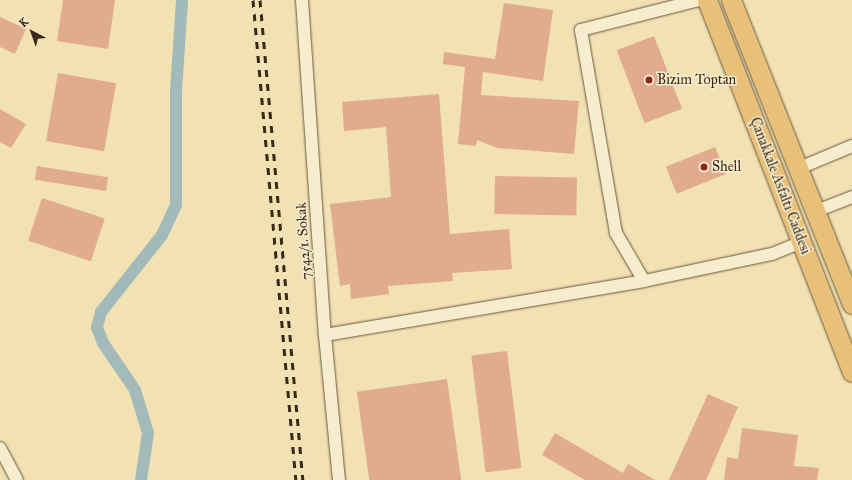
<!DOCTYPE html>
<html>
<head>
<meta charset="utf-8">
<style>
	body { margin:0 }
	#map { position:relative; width:852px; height:480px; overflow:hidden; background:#f2e1b2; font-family:"IM FELL Great Primer",serif }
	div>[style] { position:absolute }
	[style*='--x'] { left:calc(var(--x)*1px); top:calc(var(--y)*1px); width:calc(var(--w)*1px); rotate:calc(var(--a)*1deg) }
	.canal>* { height:12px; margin:-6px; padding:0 6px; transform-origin:6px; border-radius:6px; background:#a2bab9 }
	.building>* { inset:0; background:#e1ab8f; transform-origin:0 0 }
	.roads { filter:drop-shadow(0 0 1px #67573e) drop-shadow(0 0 1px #67573e) }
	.minor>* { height:12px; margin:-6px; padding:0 6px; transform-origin:6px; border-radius:6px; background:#f7eccd }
	.trunk>* { height:19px; margin:-9.5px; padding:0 9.5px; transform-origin:9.5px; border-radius:9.5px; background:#e9c079 }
	.rail>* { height:3px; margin-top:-1.5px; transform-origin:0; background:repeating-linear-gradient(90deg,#392918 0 7px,transparent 0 14px) }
	.dots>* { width:11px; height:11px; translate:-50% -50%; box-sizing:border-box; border:2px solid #f7eccd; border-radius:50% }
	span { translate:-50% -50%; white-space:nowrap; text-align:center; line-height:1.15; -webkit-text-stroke:3px #f7eccd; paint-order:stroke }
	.poi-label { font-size:14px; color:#392918 }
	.left { translate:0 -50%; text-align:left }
	.street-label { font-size:14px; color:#392918 }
	.north { position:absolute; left:12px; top:12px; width:40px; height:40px; -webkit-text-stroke:3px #f7eccd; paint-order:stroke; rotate:319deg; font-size:11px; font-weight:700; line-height:16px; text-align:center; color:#392918 }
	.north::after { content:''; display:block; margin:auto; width:14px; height:18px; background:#392918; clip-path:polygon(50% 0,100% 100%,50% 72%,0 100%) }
</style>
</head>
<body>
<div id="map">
	<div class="canal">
		<i style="--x:141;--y:480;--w:48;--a:-81.5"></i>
		<i style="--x:148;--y:433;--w:45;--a:-106.8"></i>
		<i style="--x:135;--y:390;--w:57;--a:-124.2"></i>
		<i style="--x:103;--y:343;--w:17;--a:-111"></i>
		<i style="--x:97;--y:327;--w:16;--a:-75"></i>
		<i style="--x:101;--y:312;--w:98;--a:-51.6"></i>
		<i style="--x:162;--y:235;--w:33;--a:-65"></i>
		<i style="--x:176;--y:205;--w:114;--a:-90"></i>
		<i style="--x:176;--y:91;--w:91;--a:-86.2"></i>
	</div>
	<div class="building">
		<i style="clip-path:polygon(63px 0,115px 0,108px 49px,57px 41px)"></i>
		<i style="clip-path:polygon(504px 3px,553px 10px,543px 81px,483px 72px,481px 95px,579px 101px,574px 154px,497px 148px,477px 140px,476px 146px,458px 144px,465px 67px,443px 64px,444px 52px,495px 59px)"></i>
		<i style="clip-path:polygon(0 17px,26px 29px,15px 54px,0 47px)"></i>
		<i style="left:654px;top:36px;width:78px;height:40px;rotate:69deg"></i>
		<i style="left:58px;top:73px;width:59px;height:69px;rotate:10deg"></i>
		<i style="clip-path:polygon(439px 94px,450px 234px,509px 229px,512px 269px,452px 273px,453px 281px,388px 286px,389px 294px,351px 299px,350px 284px,340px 286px,330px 204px,391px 197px,386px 127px,344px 131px,342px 102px)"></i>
		<i style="clip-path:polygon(0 109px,26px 124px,11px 148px,0 142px)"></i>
		<i style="left:715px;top:147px;width:29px;height:53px;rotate:68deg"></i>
		<i style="left:37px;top:166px;width:72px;height:14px;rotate:9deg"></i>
		<i style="left:495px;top:176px;width:82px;height:38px;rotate:1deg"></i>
		<i style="left:42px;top:198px;width:66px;height:45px;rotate:18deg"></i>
		<i style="left:507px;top:351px;width:118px;height:36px;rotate:83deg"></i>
		<i style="left:447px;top:379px;width:102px;height:91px;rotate:82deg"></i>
		<i style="clip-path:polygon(708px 394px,738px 407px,706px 480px,669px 480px)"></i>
		<i style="clip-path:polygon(742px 428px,798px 435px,794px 466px,819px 468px,817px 480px,724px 480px,727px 457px,738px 459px)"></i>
		<i style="clip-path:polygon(555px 433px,623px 473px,628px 464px,655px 480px,585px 480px,542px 455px)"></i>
	</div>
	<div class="roads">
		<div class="minor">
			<i style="--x:302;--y:0;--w:336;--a:86.1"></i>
			<i style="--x:325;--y:335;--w:146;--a:84.5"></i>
			<i style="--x:797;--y:169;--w:60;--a:-22.7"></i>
			<i style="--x:814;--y:212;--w:41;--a:-21.5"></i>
			<i style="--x:644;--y:281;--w:56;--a:-120.3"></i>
			<i style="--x:616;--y:233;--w:206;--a:-99.8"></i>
			<i style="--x:581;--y:30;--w:122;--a:-14.3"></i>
			<i style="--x:325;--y:335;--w:324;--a:-9.6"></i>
			<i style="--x:644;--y:281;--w:131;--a:-11.9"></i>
			<i style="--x:772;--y:254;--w:32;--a:-22"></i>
			<i style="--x:0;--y:448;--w:36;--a:62"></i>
		</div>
		<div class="trunk">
			<i style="--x:707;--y:0;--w:399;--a:68.7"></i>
			<i style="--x:731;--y:0;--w:327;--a:68.3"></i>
		</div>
	</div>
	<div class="rail">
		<i style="--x:253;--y:0;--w:482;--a:84.9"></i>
		<i style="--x:260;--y:0;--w:482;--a:84.9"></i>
	</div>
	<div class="dots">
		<i style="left:649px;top:80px;background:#8f2418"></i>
		<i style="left:704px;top:167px;background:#8f2418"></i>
	</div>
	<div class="poi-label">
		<span class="left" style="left:657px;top:80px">Bizim Toptan</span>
		<span class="left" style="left:712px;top:167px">Shell</span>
	</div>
	<div class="street-label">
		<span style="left:780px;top:186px;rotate:69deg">Çanakkale Asfaltı Caddesi</span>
		<span style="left:304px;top:241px;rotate:-94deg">7542/1. Sokak</span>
	</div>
	<div class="north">K</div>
</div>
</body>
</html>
